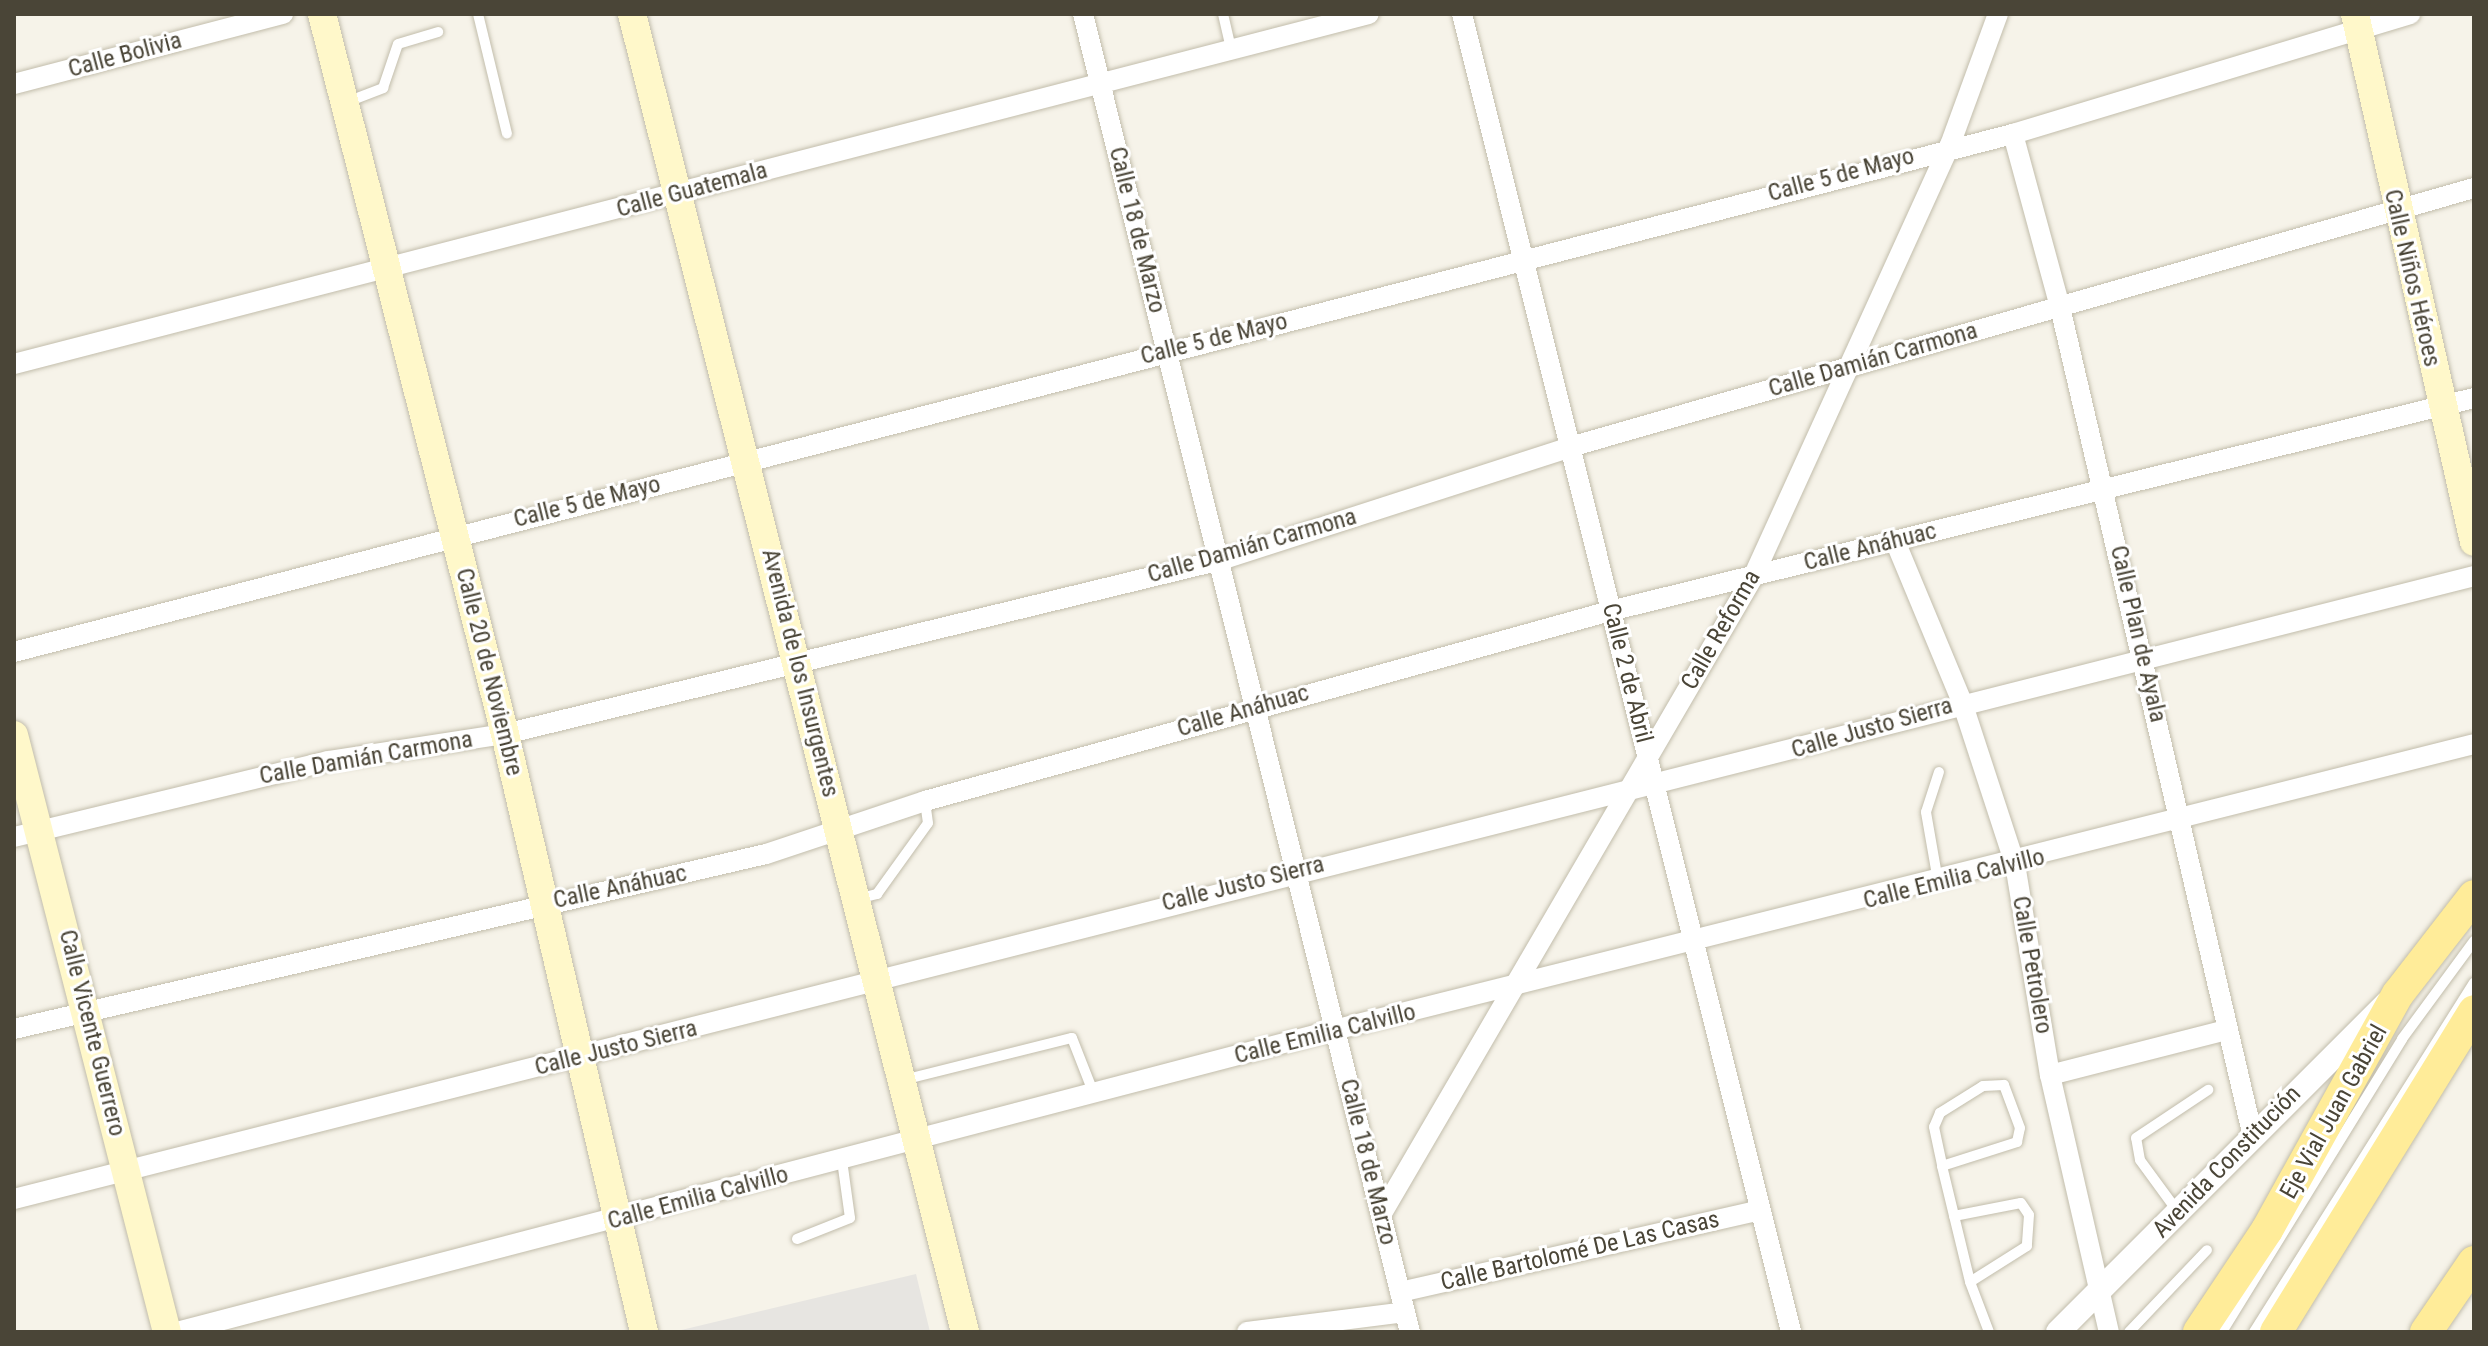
<!DOCTYPE html>
<html>
<head>
<meta charset="utf-8">
<style>
	body { margin:0 }
	#map { position:relative; width:2488px; height:1346px; overflow:hidden; background:#f6f3e9; font-family:"Roboto Condensed",sans-serif }
	div>[style] { position:absolute }
	[style*='--x'] { left:calc(var(--x)*1px); top:calc(var(--y)*1px); width:calc(var(--w)*1px); rotate:calc(var(--a)*1deg) }
	.parking>* { inset:0; background:#e7e5e1 }
	.roads { filter:drop-shadow(0 0 2px #c2bdab) drop-shadow(0 0 2px #c2bdab) }
	.service>* { height:10px; margin:-5px; padding:0 5px; transform-origin:5px; border-radius:5px; background:#fff }
	.minor>* { height:20px; margin:-10px; padding:0 10px; transform-origin:10px; border-radius:10px; background:#fff }
	.tertiary>* { height:24px; margin:-12px; padding:0 12px; transform-origin:12px; border-radius:12px; background:#fff }
	.secondary>* { height:28px; margin:-14px; padding:0 14px; transform-origin:14px; border-radius:14px; background:#fff8ca }
	.primary>* { height:32px; margin:-16px; padding:0 16px; transform-origin:16px; border-radius:16px; background:#ffec99 }
	span { translate:-50% -50%; white-space:nowrap; text-align:center; line-height:1.15; -webkit-text-stroke:6px #fff; paint-order:stroke }
	.street-label { font-size:24px; color:#4a4537 }
	.frame { position:absolute; inset:0; border:16px solid #4a4537; pointer-events:none }
</style>
</head>
<body>
<div id="map">
	<div class="parking">
		<i style="clip-path:polygon(916px 1274px,930px 1332px,673px 1332px)"></i>
	</div>
	<div class="roads">
		<div class="service">
			<i style="--x:478;--y:14;--w:123;--a:76.4"></i>
			<i style="--x:1223;--y:14;--w:36;--a:77"></i>
			<i style="--x:347;--y:102;--w:39;--a:-21"></i>
			<i style="--x:383;--y:88;--w:46;--a:-71.2"></i>
			<i style="--x:398;--y:44;--w:42;--a:-16.7"></i>
			<i style="--x:1938;--y:881;--w:70;--a:-99.9"></i>
			<i style="--x:1926;--y:812;--w:42;--a:-72"></i>
			<i style="--x:857;--y:899;--w:21;--a:-14"></i>
			<i style="--x:877;--y:894;--w:87;--a:-54.3"></i>
			<i style="--x:928;--y:823;--w:22;--a:-98"></i>
			<i style="--x:903;--y:1080;--w:174;--a:-14"></i>
			<i style="--x:1072;--y:1038;--w:60;--a:68.6"></i>
			<i style="--x:1942;--y:1166;--w:79;--a:-17.7"></i>
			<i style="--x:2017;--y:1142;--w:14;--a:-78"></i>
			<i style="--x:2020;--y:1128;--w:46;--a:-110.4"></i>
			<i style="--x:2004;--y:1085;--w:21;--a:177"></i>
			<i style="--x:1983;--y:1086;--w:51;--a:147.9"></i>
			<i style="--x:1940;--y:1113;--w:15;--a:113"></i>
			<i style="--x:1934;--y:1127;--w:40;--a:78"></i>
			<i style="--x:1942;--y:1166;--w:119;--a:76.4"></i>
			<i style="--x:1970;--y:1282;--w:53;--a:69.2"></i>
			<i style="--x:2178;--y:1212;--w:64;--a:-126.2"></i>
			<i style="--x:2140;--y:1160;--w:22;--a:-100"></i>
			<i style="--x:2136;--y:1138;--w:87;--a:-33.7"></i>
			<i style="--x:1954;--y:1216;--w:68;--a:-11"></i>
			<i style="--x:2021;--y:1203;--w:14;--a:56"></i>
			<i style="--x:2029;--y:1215;--w:31;--a:94"></i>
			<i style="--x:2027;--y:1246;--w:67;--a:147.7"></i>
			<i style="--x:797;--y:1239;--w:57;--a:-21.6"></i>
			<i style="--x:850;--y:1218;--w:59;--a:-97.9"></i>
			<i style="--x:2129;--y:1332;--w:113;--a:-46.4"></i>
			<i style="--x:2222;--y:1332;--w:344;--a:-58.4"></i>
			<i style="--x:2402;--y:1039;--w:122;--a:-53.7"></i>
			<i style="--x:2254;--y:1332;--w:413;--a:-57.8"></i>
		</div>
		<div class="minor">
			<i style="--x:1083;--y:14;--w:1358;--a:76.07"></i>
			<i style="--x:1462;--y:14;--w:1358;--a:75.98"></i>
			<i style="--x:14;--y:84;--w:278;--a:-14.6"></i>
			<i style="--x:2013;--y:134;--w:179;--a:74.8"></i>
			<i style="--x:2060;--y:307;--w:852;--a:76.91"></i>
			<i style="--x:14;--y:364;--w:1399;--a:-14.48"></i>
			<i style="--x:1895;--y:541;--w:174;--a:67.4"></i>
			<i style="--x:1962;--y:702;--w:170;--a:71.9"></i>
			<i style="--x:2015;--y:864;--w:214;--a:80.6"></i>
			<i style="--x:2050;--y:1075;--w:264;--a:77.1"></i>
			<i style="--x:14;--y:652;--w:2065;--a:-14.53"></i>
			<i style="--x:2013;--y:134;--w:415;--a:-16.8"></i>
			<i style="--x:14;--y:837;--w:323;--a:-13.6"></i>
			<i style="--x:328;--y:761;--w:179;--a:-8.7"></i>
			<i style="--x:505;--y:734;--w:737;--a:-13.66"></i>
			<i style="--x:1221;--y:560;--w:367;--a:-17.9"></i>
			<i style="--x:1570;--y:447;--w:940;--a:-15.99"></i>
			<i style="--x:14;--y:1029;--w:772;--a:-13.1"></i>
			<i style="--x:766;--y:854;--w:168;--a:-18.4"></i>
			<i style="--x:925;--y:801;--w:711;--a:-15.5"></i>
			<i style="--x:1610;--y:611;--w:890;--a:-13.85"></i>
			<i style="--x:2050;--y:1075;--w:183;--a:-14.3"></i>
			<i style="--x:14;--y:1199;--w:2538;--a:-14.21"></i>
			<i style="--x:1381;--y:1215;--w:739;--a:-59.75"></i>
			<i style="--x:1753;--y:577;--w:475;--a:-65.5"></i>
			<i style="--x:1950;--y:145;--w:140;--a:-69.9"></i>
			<i style="--x:1400;--y:1292;--w:369;--a:-12.8"></i>
			<i style="--x:177;--y:1332;--w:1196;--a:-14.63"></i>
			<i style="--x:1334;--y:1030;--w:1175;--a:-14.08"></i>
			<i style="--x:1247;--y:1332;--w:159;--a:-7.2"></i>
		</div>
		<div class="tertiary">
			<i style="--x:2058;--y:1332;--w:465;--a:-45"></i>
		</div>
		<div class="secondary">
			<i style="--x:322;--y:14;--w:743;--a:75.74"></i>
			<i style="--x:505;--y:734;--w:614;--a:76.91"></i>
			<i style="--x:632;--y:14;--w:1359;--a:75.82"></i>
			<i style="--x:2355;--y:14;--w:541;--a:77.3"></i>
			<i style="--x:14;--y:735;--w:616;--a:75.63"></i>
		</div>
		<div class="primary">
			<i style="--x:2199;--y:1332;--w:123;--a:-56.3"></i>
			<i style="--x:2267;--y:1230;--w:270;--a:-61"></i>
			<i style="--x:2398;--y:994;--w:124;--a:-52.2"></i>
			<i style="--x:2276;--y:1332;--w:377;--a:-58.3"></i>
			<i style="--x:2426;--y:1332;--w:85;--a:-55.6"></i>
		</div>
	</div>
	<div class="street-label">
		<span style="left:125px;top:55px;rotate:-15deg">Calle Bolivia</span>
		<span style="left:1841px;top:175px;rotate:-15deg">Calle 5 de Mayo</span>
		<span style="left:692px;top:190px;rotate:-15deg">Calle Guatemala</span>
		<span style="left:1137px;top:230px;rotate:76deg">Calle 18 de Marzo</span>
		<span style="left:2412px;top:278px;rotate:77deg">Calle Niños Héroes</span>
		<span style="left:1214px;top:339px;rotate:-14deg">Calle 5 de Mayo</span>
		<span style="left:1873px;top:360px;rotate:-16deg">Calle Damián Carmona</span>
		<span style="left:587px;top:502px;rotate:-14deg">Calle 5 de Mayo</span>
		<span style="left:1252px;top:546px;rotate:-16deg">Calle Damián Carmona</span>
		<span style="left:1870px;top:547px;rotate:-14deg">Calle Anáhuac</span>
		<span style="left:1721px;top:630px;rotate:-60deg">Calle Reforma</span>
		<span style="left:2138px;top:634px;rotate:77deg">Calle Plan de Ayala</span>
		<span style="left:489px;top:672px;rotate:76deg">Calle 20 de Noviembre</span>
		<span style="left:800px;top:673px;rotate:76deg">Avenida de los Insurgentes</span>
		<span style="left:1627px;top:673px;rotate:76deg">Calle 2 de Abril</span>
		<span style="left:1243px;top:711px;rotate:-16deg">Calle Anáhuac</span>
		<span style="left:1872px;top:728px;rotate:-16deg">Calle Justo Sierra</span>
		<span style="left:366px;top:758px;rotate:-10deg">Calle Damián Carmona</span>
		<span style="left:1954px;top:879px;rotate:-14deg">Calle Emilia Calvillo</span>
		<span style="left:1243px;top:884px;rotate:-14deg">Calle Justo Sierra</span>
		<span style="left:620px;top:887px;rotate:-12deg">Calle Anáhuac</span>
		<span style="left:2032px;top:965px;rotate:80deg">Calle Petrolero</span>
		<span style="left:92px;top:1033px;rotate:76deg">Calle Vicente Guerrero</span>
		<span style="left:1325px;top:1034px;rotate:-14deg">Calle Emilia Calvillo</span>
		<span style="left:616px;top:1048px;rotate:-14deg">Calle Justo Sierra</span>
		<span style="left:2334px;top:1112px;rotate:-61deg">Eje Vial Juan Gabriel</span>
		<span style="left:1368px;top:1162px;rotate:76deg">Calle 18 de Marzo</span>
		<span style="left:2227px;top:1162px;rotate:-46deg">Avenida Constitución</span>
		<span style="left:698px;top:1198px;rotate:-15deg">Calle Emilia Calvillo</span>
		<span style="left:1580px;top:1251px;rotate:-13deg">Calle Bartolomé De Las Casas</span>
	</div>
	<div class="frame"></div>
</div>
</body>
</html>
